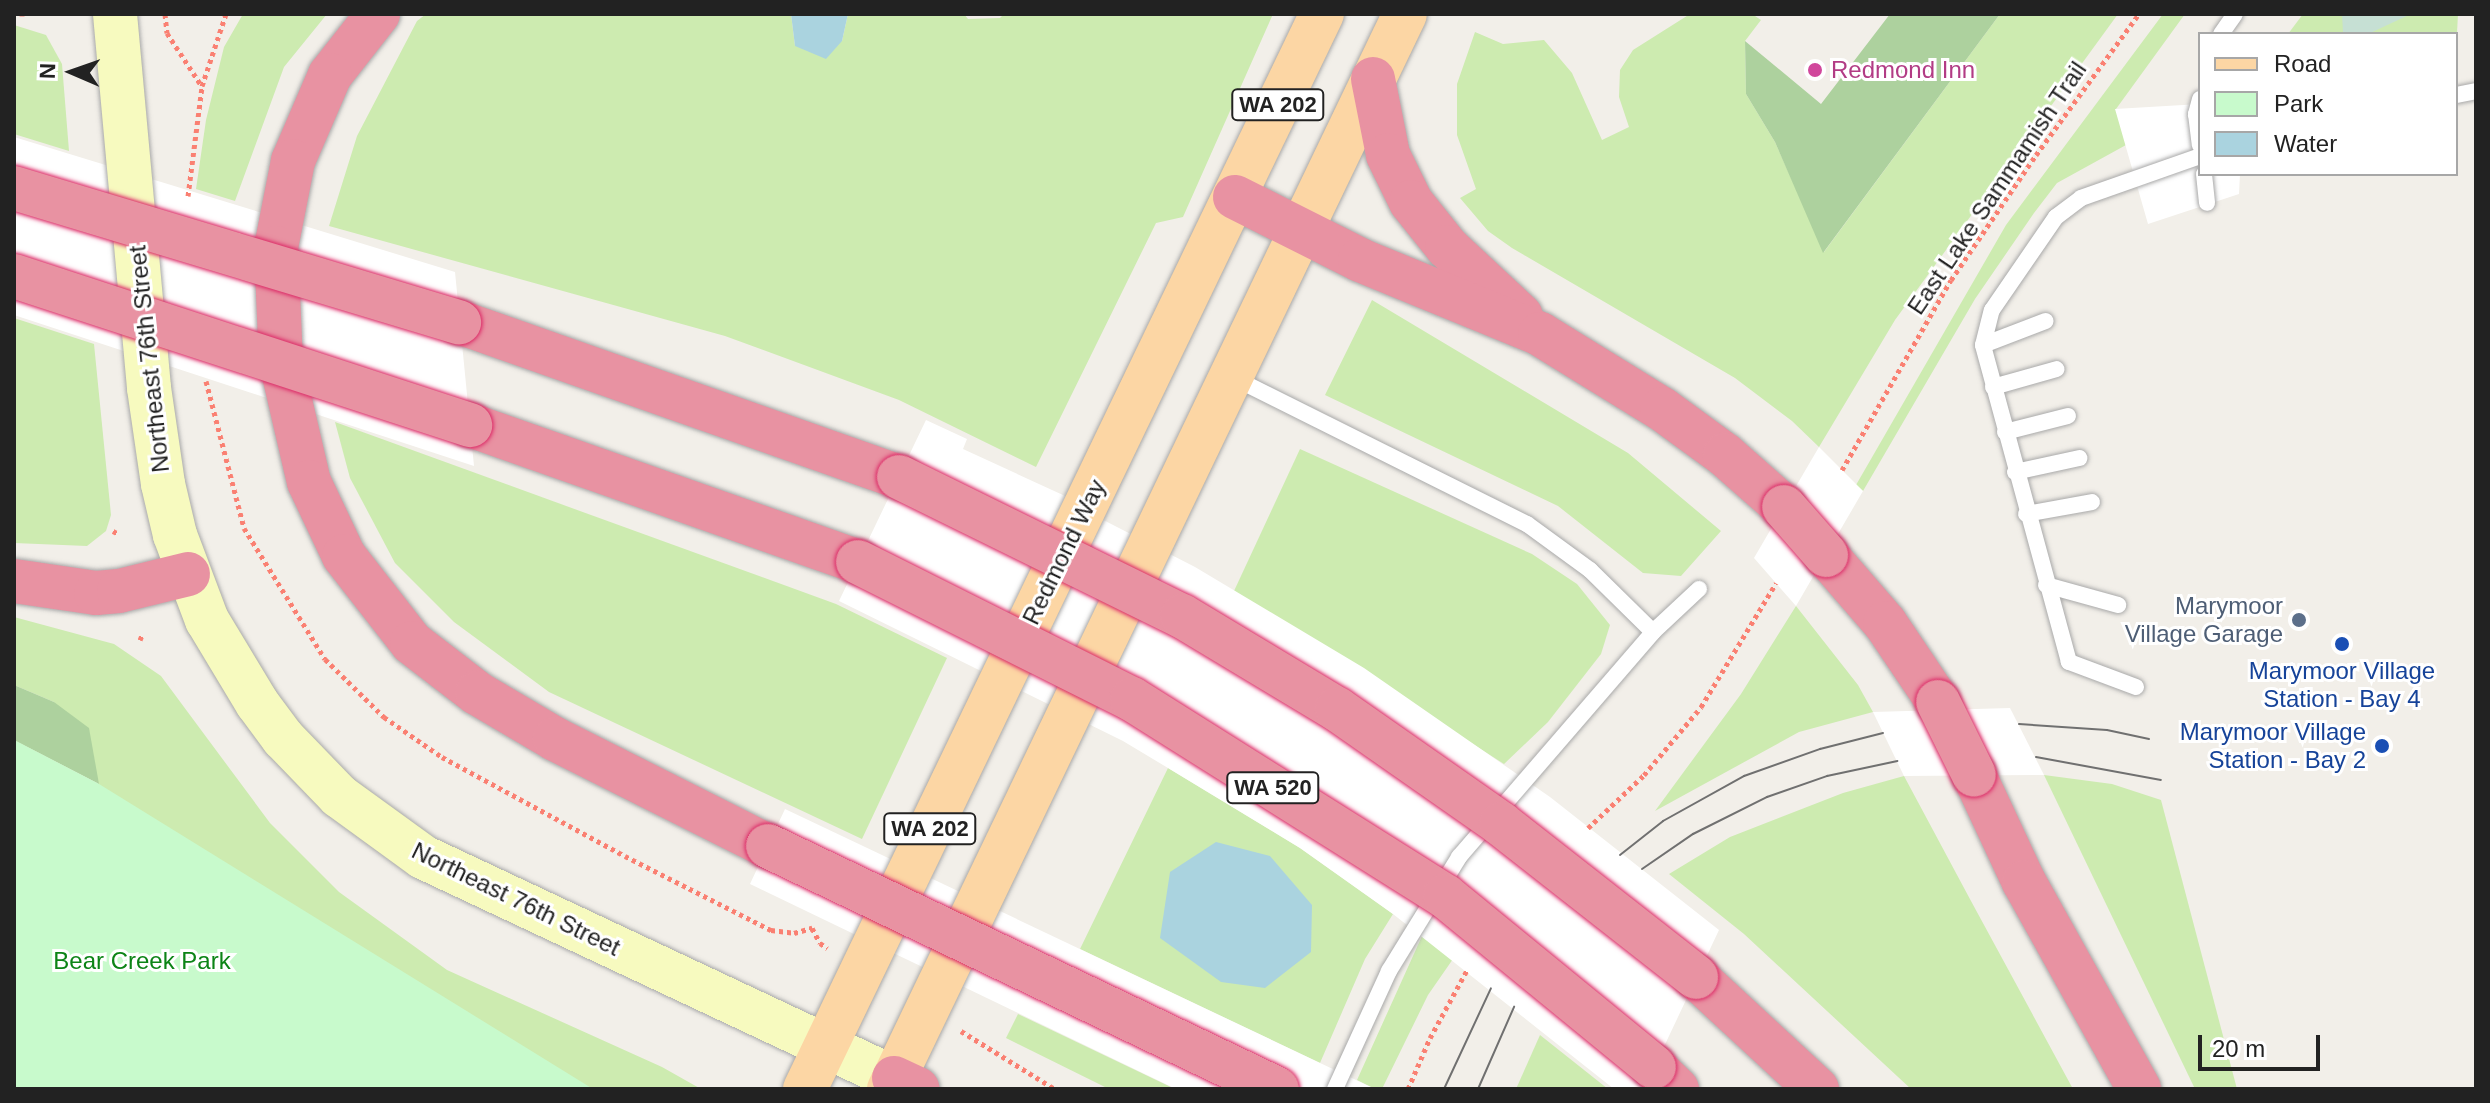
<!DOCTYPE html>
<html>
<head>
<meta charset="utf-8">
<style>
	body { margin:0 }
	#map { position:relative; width:2490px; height:1103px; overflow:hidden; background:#f2efe9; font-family:Arial,sans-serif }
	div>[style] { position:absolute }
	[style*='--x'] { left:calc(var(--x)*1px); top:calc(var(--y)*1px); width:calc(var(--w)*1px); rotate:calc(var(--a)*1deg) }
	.grass>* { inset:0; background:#cdebb0 }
	.forest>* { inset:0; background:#add19e }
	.wetland>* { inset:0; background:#c6e0d4 }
	.park>* { inset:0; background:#c8facc }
	.water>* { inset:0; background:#aad3df }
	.pier>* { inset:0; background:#fff }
	.path>* { height:5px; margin-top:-2.5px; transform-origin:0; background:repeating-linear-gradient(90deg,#fa8072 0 4px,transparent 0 8px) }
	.roads { filter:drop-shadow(0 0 2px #a9a9a9) drop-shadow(0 0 2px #a9a9a9) }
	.service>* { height:16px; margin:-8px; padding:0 8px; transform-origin:8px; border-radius:8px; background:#fff }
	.secondary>* { height:44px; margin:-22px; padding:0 22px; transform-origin:22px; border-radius:22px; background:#f7fabf }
	.primary>* { height:44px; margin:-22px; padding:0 22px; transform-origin:22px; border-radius:22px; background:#fcd6a4 }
	.motorway>* { height:44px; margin:-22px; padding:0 22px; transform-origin:22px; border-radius:22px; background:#e892a2 }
	.tram>* { height:2px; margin:-1px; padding:0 1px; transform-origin:1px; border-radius:1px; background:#707070 }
	.bridges { filter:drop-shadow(0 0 2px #dc2a67) drop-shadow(0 0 2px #dc2a67) }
	.motorway-bridge>* { height:44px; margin:-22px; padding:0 22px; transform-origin:22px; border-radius:22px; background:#e892a2 }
	.dots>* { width:22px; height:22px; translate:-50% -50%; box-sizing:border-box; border:4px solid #fff; border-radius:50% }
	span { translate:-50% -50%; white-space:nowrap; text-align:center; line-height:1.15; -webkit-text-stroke:6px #fff; paint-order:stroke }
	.shield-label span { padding:2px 6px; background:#fff; border:2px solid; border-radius:6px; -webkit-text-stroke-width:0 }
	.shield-label { font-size:22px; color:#222; font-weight:700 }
	.hotel-label { font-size:24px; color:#b23c85 }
	.left { translate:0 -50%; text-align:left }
	.street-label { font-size:24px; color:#222 }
	.service-label { font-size:24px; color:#4e5e75 }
	.right { translate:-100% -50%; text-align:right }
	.transit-label { font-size:24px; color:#164399 }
	.park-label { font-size:24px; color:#0c8416 }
	.frame { position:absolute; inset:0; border:16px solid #222; pointer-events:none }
	.legend { position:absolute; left:2198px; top:32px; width:260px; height:144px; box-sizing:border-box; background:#fff; border:2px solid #a7a7a7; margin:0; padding:10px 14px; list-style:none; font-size:24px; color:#222 }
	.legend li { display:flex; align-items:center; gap:16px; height:40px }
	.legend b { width:40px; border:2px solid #a7a7a7 }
	.north { position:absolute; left:32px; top:32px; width:80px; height:80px; -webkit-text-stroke:6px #fff; paint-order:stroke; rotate:272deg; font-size:22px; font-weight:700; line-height:32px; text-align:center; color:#222 }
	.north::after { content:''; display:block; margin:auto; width:28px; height:36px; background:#222; clip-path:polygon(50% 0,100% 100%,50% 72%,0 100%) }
	.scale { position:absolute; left:2198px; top:1035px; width:122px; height:36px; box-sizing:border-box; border:4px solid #222; border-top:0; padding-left:10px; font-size:24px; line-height:28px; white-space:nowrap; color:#222; -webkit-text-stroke:6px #fff; paint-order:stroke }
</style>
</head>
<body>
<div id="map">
	<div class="grass">
		<i style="clip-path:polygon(243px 14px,327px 14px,284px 67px,235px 201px,196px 189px,206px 120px,224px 47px)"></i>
		<i style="clip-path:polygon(426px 14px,791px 14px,795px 46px,842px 41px,848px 14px,964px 14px,968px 19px,1000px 18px,1004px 14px,1273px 14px,1183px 217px,1156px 223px,1036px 467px,899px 400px,725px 336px,329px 226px,357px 136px,417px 21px)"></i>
		<i style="clip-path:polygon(1690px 14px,1752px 14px,1761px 20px,1745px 41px,1746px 94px,1775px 142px,1824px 252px,2000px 14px,2118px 14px,1895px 320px,1819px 447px,1792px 421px,1735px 378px,1512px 248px,1488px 231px,1460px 198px,1476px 189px,1457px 135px,1457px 84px,1475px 32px,1503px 44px,1544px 40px,1572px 73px,1602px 140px,1629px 127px,1619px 97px,1620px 70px,1633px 50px)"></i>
		<i style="clip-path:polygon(2163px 14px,2185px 14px,2116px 109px,2126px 145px,2057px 183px,2034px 213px,1975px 299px,1863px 491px,1856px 485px,2006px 225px)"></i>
		<i style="clip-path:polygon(2303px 14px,2458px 14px,2456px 52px,2456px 34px,2288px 34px)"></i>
		<i style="clip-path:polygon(14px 25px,46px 35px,62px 64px,69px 151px,14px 134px)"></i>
		<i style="clip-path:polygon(1372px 300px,1628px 453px,1721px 531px,1681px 576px,1643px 573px,1558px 506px,1325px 395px)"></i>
		<i style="clip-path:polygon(14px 318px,94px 344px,111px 515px,106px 531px,87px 546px,14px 543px)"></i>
		<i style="clip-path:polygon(335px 422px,836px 604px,947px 658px,862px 839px,549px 692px,454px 622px,395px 563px,350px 478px)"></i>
		<i style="clip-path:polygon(1300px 449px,1532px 554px,1577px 584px,1610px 625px,1601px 654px,1548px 722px,1504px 764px,1234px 591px)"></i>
		<i style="clip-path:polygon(1796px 606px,1858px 685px,1873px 712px,1799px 732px,1655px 811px,1741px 694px)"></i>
		<i style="clip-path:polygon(14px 617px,114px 644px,161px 676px,270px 823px,339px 892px,447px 970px,662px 1067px,701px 1089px,59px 1089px,14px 740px,98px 784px,54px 702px,14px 685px)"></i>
		<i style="clip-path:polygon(1168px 768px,1300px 848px,1393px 914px,1365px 959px,1320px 1063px,1080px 949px)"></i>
		<i style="clip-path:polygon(2044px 775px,2112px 784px,2161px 800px,2237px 1089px,2195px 1089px)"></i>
		<i style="clip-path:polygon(1904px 776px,1971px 901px,2073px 1089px,1911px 1089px,1744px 934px,1669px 874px,1730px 837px,1843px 793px)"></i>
		<i style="clip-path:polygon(1422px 936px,1453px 959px,1428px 995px,1382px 1089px,1375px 1089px,1357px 1080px)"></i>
		<i style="clip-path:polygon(1018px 1014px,1175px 1089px,1109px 1089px,1006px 1038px)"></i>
		<i style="clip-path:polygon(1540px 1035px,1608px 1089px,1516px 1089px)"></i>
	</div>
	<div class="forest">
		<i style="clip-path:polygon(1890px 14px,2000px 14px,1823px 253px,1775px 142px,1746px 94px,1745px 41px,1821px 104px)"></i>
		<i style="clip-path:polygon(14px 685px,54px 702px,89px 728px,99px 784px,14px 740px)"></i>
	</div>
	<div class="wetland">
		<i style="clip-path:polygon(2342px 14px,2411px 14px,2368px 34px,2343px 32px)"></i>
	</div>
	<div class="park">
		<i style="clip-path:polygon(14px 740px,99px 784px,593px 1089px,14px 1089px)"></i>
	</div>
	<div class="water">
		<i style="clip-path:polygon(791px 14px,848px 14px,842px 41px,826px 59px,795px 46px)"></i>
		<i style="clip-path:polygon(1216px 842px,1270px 856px,1312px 905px,1311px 952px,1265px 988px,1221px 982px,1160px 938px,1170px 872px)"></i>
	</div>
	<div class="pier">
		<i style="clip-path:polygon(2200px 104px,2200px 174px,2240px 174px,2239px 194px,2148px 224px,2115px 109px)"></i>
		<i style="clip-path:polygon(14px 137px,455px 272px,474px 466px,14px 315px)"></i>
		<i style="clip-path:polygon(926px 420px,967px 439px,963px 449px,1076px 501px,1078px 507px,1195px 567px,1364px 668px,1550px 797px,1719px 930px,1644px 1089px,1614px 1089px,1393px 914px,1300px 848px,1168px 768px,1123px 741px,839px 601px)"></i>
		<i style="clip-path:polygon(1819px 447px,1863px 491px,1796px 606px,1754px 558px)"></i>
		<i style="clip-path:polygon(2010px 708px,2044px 775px,1904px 776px,1873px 712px)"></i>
		<i style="clip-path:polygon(785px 809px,1375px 1089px,1176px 1089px,750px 884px)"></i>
	</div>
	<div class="path">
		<i style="--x:165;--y:14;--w:19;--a:84"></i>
		<i style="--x:167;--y:33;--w:62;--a:56.8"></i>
		<i style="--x:22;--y:16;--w:2;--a:-90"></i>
		<i style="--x:188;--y:196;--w:111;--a:-82.7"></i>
		<i style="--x:202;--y:86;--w:76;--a:-71.6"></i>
		<i style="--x:206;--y:381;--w:152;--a:75.5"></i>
		<i style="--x:244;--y:528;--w:154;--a:58.3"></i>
		<i style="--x:325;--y:659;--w:83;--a:44.5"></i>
		<i style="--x:384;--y:717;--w:70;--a:34.6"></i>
		<i style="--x:442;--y:757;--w:208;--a:28.4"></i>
		<i style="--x:625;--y:856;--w:164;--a:26.9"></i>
		<i style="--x:771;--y:930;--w:23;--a:7"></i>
		<i style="--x:794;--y:933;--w:19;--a:-16"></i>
		<i style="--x:812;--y:928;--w:17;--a:62"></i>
		<i style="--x:820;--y:943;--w:9;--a:36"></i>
		<i style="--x:1842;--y:470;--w:219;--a:-60.2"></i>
		<i style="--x:1951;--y:280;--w:151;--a:-55.8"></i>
		<i style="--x:2036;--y:155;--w:175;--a:-53.9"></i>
		<i style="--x:113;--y:531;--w:7;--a:27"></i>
		<i style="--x:140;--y:640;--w:5;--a:-68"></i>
		<i style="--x:1588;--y:828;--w:77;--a:-43.4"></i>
		<i style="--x:1644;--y:775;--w:89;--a:-50"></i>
		<i style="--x:1701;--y:707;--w:145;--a:-58.8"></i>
		<i style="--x:961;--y:1031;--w:110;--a:31.7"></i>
		<i style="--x:1408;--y:1089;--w:56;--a:-66.7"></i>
		<i style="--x:1430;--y:1038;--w:77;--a:-61.4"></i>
	</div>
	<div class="roads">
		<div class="service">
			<i style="--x:2221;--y:34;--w:24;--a:-55"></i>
			<i style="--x:2456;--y:95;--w:20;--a:-11"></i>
			<i style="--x:2200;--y:99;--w:16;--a:105"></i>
			<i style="--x:2196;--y:114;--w:31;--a:83"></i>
			<i style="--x:2204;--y:174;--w:29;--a:84"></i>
			<i style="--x:1983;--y:345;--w:67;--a:-20.9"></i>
			<i style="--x:1234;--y:378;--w:327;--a:26.5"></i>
			<i style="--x:1527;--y:524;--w:78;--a:36.1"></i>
			<i style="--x:1590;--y:570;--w:88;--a:44.5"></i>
			<i style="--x:1993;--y:387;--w:66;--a:-15.7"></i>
			<i style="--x:2005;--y:432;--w:65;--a:-14.3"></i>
			<i style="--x:2015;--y:472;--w:66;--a:-12.2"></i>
			<i style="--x:2026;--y:514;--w:67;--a:-10.3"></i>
			<i style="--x:2046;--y:585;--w:75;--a:15.5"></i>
			<i style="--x:2136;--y:687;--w:72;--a:-159.5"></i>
			<i style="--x:2069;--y:662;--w:328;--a:-105.2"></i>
			<i style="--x:1983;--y:345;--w:36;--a:-76"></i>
			<i style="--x:1992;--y:310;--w:113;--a:-55.5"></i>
			<i style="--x:2056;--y:217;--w:31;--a:-37"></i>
			<i style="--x:2081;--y:198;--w:126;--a:-19.4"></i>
			<i style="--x:1335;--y:1089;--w:130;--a:-65.4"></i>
			<i style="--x:1389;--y:971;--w:134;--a:-58.4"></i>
			<i style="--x:1459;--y:857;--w:297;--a:-49.2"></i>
			<i style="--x:1653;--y:632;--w:63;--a:-43.1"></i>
		</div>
		<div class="secondary">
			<i style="--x:115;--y:14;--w:376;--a:84.8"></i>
			<i style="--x:149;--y:388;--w:97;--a:81.7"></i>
			<i style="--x:163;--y:484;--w:52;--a:76.8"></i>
			<i style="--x:175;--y:535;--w:91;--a:69.4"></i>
			<i style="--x:207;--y:620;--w:97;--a:58.9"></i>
			<i style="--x:257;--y:703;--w:44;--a:53.4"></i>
			<i style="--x:283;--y:738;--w:81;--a:46"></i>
			<i style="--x:339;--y:796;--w:104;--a:36"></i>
			<i style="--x:423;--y:857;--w:520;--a:25.14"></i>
		</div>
		<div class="primary">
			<i style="--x:805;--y:1089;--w:1193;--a:-64.32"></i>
			<i style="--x:889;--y:1089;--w:1192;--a:-64.36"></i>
		</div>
		<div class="motorway">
			<i style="--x:378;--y:14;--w:78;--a:128.2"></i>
			<i style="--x:330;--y:75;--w:94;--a:113.3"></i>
			<i style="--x:293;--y:161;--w:89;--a:101.1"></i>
			<i style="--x:276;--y:248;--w:114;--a:87.5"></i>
			<i style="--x:281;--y:362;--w:123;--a:76.9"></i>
			<i style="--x:309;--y:482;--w:82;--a:64.7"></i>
			<i style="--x:344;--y:556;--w:110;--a:52"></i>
			<i style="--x:412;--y:643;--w:82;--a:37.6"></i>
			<i style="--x:477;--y:693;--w:91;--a:30.5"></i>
			<i style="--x:555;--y:739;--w:238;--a:26.7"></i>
			<i style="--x:1373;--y:79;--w:77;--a:78.8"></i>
			<i style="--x:1388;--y:155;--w:52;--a:63.9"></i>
			<i style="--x:1411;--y:202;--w:58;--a:51.3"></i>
			<i style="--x:1447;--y:247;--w:101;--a:43"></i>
			<i style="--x:1235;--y:197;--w:140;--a:26.7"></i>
			<i style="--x:1360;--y:260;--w:195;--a:22.3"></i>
			<i style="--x:1540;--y:334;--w:143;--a:31.6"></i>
			<i style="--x:1662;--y:409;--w:78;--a:36.1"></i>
			<i style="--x:1725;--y:455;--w:79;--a:41.4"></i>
			<i style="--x:459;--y:322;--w:467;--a:19.4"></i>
			<i style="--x:470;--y:425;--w:411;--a:19.4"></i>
			<i style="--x:1826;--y:555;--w:90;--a:49.1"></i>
			<i style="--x:1885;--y:623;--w:95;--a:56.1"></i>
			<i style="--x:14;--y:581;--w:83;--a:8.3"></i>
			<i style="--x:96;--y:593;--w:23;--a:-5"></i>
			<i style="--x:119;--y:591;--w:71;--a:-13.8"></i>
			<i style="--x:1974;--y:775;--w:118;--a:65"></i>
			<i style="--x:2024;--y:882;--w:237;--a:60.9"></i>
			<i style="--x:1696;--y:977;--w:165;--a:42.8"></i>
			<i style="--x:1654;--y:1067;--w:32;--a:44"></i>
			<i style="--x:894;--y:1078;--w:26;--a:25"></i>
		</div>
	</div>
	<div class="tram">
		<i style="--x:2019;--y:724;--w:88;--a:3.9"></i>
		<i style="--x:2107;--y:730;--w:43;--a:12.1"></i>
		<i style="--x:2036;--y:757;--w:127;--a:10.4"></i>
		<i style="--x:1620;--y:855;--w:55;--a:-38.3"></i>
		<i style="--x:1663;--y:821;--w:93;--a:-29.1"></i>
		<i style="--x:1744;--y:776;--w:81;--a:-19.6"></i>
		<i style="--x:1820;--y:749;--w:65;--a:-14.3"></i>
		<i style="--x:1642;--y:869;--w:62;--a:-34.5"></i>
		<i style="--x:1693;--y:834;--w:83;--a:-26.6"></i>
		<i style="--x:1767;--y:797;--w:64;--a:-19.3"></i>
		<i style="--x:1827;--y:776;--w:72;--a:-12.1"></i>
		<i style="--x:1444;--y:1089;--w:111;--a:-65"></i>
		<i style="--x:1478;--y:1089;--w:90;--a:-66.3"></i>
	</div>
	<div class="bridges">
		<div class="motorway-bridge">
			<i style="--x:14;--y:188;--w:465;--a:16.8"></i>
			<i style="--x:14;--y:276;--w:480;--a:18.1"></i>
			<i style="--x:899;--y:477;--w:315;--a:26.2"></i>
			<i style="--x:1182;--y:616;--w:181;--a:31"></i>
			<i style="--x:1337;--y:709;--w:200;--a:35"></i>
			<i style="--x:1501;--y:824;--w:248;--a:38.1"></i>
			<i style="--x:1784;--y:507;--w:64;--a:48.8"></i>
			<i style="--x:858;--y:562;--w:306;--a:26.6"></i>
			<i style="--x:1132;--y:699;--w:370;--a:32.2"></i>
			<i style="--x:1445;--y:896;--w:270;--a:39.3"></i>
			<i style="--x:1938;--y:702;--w:81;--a:63.7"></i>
			<i style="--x:768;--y:846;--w:564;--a:25.52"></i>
		</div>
	</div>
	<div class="dots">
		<i style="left:1815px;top:70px;background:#d1479c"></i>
		<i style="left:2299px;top:620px;background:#5c6f8a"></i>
		<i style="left:2342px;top:644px;background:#1a4fb4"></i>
		<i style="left:2382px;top:746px;background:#1a4fb4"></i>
	</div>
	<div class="shield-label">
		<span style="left:1278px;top:105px">WA 202</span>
		<span style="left:1273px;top:788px">WA 520</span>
		<span style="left:930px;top:829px">WA 202</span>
	</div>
	<div class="hotel-label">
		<span class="left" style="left:1831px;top:70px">Redmond Inn</span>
	</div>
	<div class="street-label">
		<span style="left:1997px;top:188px;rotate:-56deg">East Lake Sammamish Trail</span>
		<span style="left:149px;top:359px;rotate:-96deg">Northeast 76th Street</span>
		<span style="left:1064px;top:552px;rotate:-64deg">Redmond Way</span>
		<span style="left:516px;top:899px;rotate:26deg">Northeast 76th Street</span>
	</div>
	<div class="service-label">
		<span class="right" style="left:2283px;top:620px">Marymoor<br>Village Garage</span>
	</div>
	<div class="transit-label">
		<span style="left:2342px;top:685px">Marymoor Village<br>Station - Bay 4</span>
		<span class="right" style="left:2366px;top:746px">Marymoor Village<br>Station - Bay 2</span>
	</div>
	<div class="park-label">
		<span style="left:142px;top:961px">Bear Creek Park</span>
	</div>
	<div class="frame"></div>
	<ul class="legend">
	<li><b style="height:10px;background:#fcd6a4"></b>Road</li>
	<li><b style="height:22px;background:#c8facc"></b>Park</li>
	<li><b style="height:22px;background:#aad3df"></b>Water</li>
	</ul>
	<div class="north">N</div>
	<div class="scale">20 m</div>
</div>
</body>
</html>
